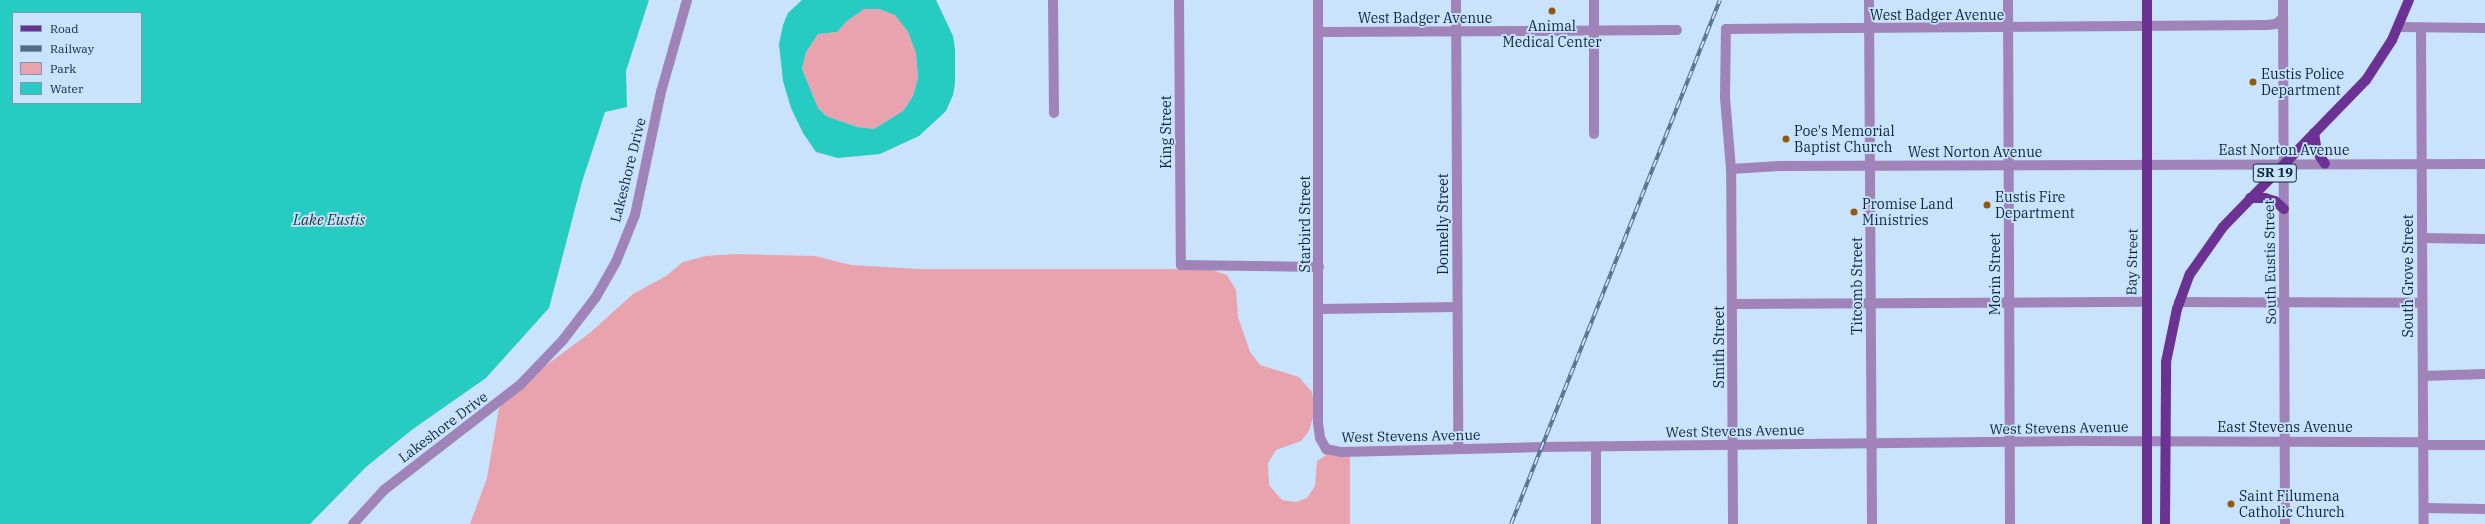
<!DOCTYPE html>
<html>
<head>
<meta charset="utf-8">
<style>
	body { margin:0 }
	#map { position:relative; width:2485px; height:524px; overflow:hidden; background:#cae3fc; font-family:"IBM Plex Serif",serif }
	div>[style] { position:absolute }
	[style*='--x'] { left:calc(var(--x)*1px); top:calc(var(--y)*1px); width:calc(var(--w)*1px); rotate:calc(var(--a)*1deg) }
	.green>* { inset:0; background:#e8a3ae }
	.water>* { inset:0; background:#26cbc1 }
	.minor>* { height:10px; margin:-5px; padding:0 5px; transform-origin:5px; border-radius:5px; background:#a084b9 }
	.major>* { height:10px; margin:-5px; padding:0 5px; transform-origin:5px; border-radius:5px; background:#6b3193 }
	.rail>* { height:4px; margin-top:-2px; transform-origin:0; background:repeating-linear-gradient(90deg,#cae3fc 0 8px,#536d85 0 16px); box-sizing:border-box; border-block:1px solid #536d85 }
	.dots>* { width:11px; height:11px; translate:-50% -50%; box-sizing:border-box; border:2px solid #cae3fc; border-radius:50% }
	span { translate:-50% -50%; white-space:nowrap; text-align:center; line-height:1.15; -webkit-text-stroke:3.5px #cae3fc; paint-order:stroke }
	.shield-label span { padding:1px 3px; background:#cae3fc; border:1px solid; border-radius:3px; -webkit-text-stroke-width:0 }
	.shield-label { font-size:13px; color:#0c263d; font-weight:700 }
	.street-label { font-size:14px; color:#0c263d }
	.poi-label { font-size:14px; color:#0c263d }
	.left { translate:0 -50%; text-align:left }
	.water-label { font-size:15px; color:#203937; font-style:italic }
	.legend { position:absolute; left:12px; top:12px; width:130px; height:92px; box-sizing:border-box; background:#cae3fc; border:1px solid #7e97b0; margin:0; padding:5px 7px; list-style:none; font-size:12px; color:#0c263d }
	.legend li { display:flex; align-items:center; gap:8px; height:20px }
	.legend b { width:20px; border:1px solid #7e97b0 }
</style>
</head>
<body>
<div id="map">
	<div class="green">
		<i style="clip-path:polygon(864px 9px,879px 9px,895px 15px,908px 32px,916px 53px,918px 78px,913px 96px,903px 111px,874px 129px,857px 127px,826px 116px,818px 108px,802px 69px,806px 52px,818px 34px,837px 32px,847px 21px)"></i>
		<i style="clip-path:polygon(735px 254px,815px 256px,851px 265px,919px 269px,1209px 269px,1227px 275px,1236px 290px,1238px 317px,1250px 352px,1260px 365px,1299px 377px,1312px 392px,1315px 411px,1309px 431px,1301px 441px,1276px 450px,1268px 463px,1269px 485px,1282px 500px,1296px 502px,1307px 498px,1315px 486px,1317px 461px,1334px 450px,1350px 456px,1350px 524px,470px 524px,487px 478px,499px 408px,545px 366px,591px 332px,633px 294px,666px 276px,683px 262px,706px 256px)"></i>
	</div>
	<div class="water">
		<i style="clip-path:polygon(evenodd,0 0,649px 0,626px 71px,627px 107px,605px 112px,582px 182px,549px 308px,486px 378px,413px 429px,366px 467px,310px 524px,0 524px,0 0,13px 13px,141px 13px,141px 103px,13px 103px,13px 13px)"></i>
		<i style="clip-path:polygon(evenodd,802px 0,936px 0,953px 36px,955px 49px,955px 84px,953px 95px,946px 111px,919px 136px,880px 154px,838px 158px,816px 152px,803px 133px,791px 108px,783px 81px,779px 44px,783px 25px,788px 13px,802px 0,864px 9px,879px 9px,895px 15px,908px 32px,916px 53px,918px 78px,913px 96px,903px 111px,874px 129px,857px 127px,826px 116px,818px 108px,802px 69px,806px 52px,818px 34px,837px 32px,847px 21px,864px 9px)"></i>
	</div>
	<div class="minor">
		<i style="--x:1053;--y:0;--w:113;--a:89.5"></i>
		<i style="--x:1179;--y:0;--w:265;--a:89.6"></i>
		<i style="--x:1181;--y:265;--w:138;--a:0.8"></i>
		<i style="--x:1318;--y:0;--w:423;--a:90"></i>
		<i style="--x:1318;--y:423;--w:15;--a:82"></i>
		<i style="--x:1320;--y:438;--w:13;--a:61"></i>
		<i style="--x:1326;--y:449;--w:15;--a:11"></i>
		<i style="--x:1341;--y:452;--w:201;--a:-1.4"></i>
		<i style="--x:1542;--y:447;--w:536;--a:-0.64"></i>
		<i style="--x:2078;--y:441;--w:345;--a:0.2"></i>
		<i style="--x:1456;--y:0;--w:449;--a:89.7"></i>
		<i style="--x:1594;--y:0;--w:134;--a:90"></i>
		<i style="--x:1869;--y:0;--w:524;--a:89.67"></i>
		<i style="--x:2008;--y:0;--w:524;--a:89.78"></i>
		<i style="--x:2283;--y:0;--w:524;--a:89.78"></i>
		<i style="--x:2398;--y:27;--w:87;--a:0.7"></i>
		<i style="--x:2421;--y:28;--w:496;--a:89.7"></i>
		<i style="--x:1318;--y:32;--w:359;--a:-0.3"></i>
		<i style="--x:1731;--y:169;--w:48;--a:-3.6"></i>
		<i style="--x:1779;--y:166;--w:706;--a:-0.16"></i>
		<i style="--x:2422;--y:238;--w:63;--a:0.9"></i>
		<i style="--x:2179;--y:302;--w:243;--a:0.2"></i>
		<i style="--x:1733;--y:304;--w:413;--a:-0.3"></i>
		<i style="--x:1319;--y:309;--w:138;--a:-0.8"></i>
		<i style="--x:2423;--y:376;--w:62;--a:-1.8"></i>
		<i style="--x:2423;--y:445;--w:62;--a:0"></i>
		<i style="--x:2424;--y:508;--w:61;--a:0.9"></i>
		<i style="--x:353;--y:524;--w:46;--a:-47.6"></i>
		<i style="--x:384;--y:490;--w:173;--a:-37.7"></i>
		<i style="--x:521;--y:384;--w:61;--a:-46.3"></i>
		<i style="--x:563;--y:340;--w:54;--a:-52.5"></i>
		<i style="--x:596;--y:297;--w:40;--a:-60.3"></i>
		<i style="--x:616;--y:262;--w:51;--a:-68"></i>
		<i style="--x:635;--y:215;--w:126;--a:-78.1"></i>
		<i style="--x:661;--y:92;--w:96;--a:-74.2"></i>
		<i style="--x:1596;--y:524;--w:77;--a:-90"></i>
		<i style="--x:1733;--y:524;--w:355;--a:-90.3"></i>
		<i style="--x:1731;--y:169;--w:72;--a:-94.8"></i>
		<i style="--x:1725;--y:97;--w:68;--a:-89.2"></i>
		<i style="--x:1726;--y:29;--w:541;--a:-0.42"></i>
		<i style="--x:2267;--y:25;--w:9;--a:-6"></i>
		<i style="--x:2276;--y:24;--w:9;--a:-41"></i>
	</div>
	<div class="major">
		<i style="--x:2147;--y:0;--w:524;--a:90"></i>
		<i style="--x:2314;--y:133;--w:19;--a:81"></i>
		<i style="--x:2317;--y:152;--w:14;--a:56"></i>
		<i style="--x:2250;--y:198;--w:15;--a:0"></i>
		<i style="--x:2265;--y:198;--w:10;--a:17"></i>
		<i style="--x:2275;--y:201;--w:12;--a:42"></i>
		<i style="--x:2165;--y:524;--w:162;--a:-89.6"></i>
		<i style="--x:2166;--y:362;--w:54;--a:-78.3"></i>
		<i style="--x:2177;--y:309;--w:37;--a:-70"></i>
		<i style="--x:2190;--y:274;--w:57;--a:-54.9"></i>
		<i style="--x:2223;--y:227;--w:205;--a:-45.8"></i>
		<i style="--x:2366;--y:80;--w:48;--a:-57"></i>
		<i style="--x:2392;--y:40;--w:43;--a:-67"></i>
	</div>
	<div class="rail">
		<i style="--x:1511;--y:524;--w:564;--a:-68.26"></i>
	</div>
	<div class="dots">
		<i style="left:1552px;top:11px;background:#905a0e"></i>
		<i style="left:2253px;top:82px;background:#905a0e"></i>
		<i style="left:1786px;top:139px;background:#905a0e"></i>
		<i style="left:1987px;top:205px;background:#905a0e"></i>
		<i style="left:1854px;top:212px;background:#905a0e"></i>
		<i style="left:2231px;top:504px;background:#905a0e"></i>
	</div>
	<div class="shield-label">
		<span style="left:2275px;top:173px">SR 19</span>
	</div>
	<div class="street-label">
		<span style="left:1937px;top:15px">West Badger Avenue</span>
		<span style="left:1425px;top:18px">West Badger Avenue</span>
		<span style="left:1166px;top:132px;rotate:-90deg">King Street</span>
		<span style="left:2284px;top:150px">East Norton Avenue</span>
		<span style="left:1975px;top:152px">West Norton Avenue</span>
		<span style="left:628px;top:170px;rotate:-76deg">Lakeshore Drive</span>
		<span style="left:1305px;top:224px;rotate:-90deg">Starbird Street</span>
		<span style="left:1443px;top:224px;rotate:-90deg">Donnelly Street</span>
		<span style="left:2132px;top:262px;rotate:-89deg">Bay Street</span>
		<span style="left:2270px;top:262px;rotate:-91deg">South Eustis Street</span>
		<span style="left:1995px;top:274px;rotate:-90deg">Morin Street</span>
		<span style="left:2408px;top:276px;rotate:-90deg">South Grove Street</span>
		<span style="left:1857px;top:286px;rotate:-90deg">Titcomb Street</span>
		<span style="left:1719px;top:347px;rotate:-90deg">Smith Street</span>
		<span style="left:443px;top:427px;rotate:-37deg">Lakeshore Drive</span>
		<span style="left:2285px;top:427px">East Stevens Avenue</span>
		<span style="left:2059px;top:428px;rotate:-1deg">West Stevens Avenue</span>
		<span style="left:1735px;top:431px;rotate:-1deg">West Stevens Avenue</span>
		<span style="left:1411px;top:436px;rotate:-1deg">West Stevens Avenue</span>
	</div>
	<div class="poi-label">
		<span style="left:1552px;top:34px">Animal<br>Medical Center</span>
		<span class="left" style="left:2261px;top:82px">Eustis Police<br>Department</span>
		<span class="left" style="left:1794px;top:139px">Poe's Memorial<br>Baptist Church</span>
		<span class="left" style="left:1995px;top:205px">Eustis Fire<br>Department</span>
		<span class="left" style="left:1862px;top:212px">Promise Land<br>Ministries</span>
		<span class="left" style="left:2239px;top:504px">Saint Filumena<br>Catholic Church</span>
	</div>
	<div class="water-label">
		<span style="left:329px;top:220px">Lake Eustis</span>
	</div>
	<ul class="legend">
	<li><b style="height:5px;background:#6b3193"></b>Road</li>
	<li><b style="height:5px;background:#536d85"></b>Railway</li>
	<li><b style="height:11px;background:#e8a3ae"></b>Park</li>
	<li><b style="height:11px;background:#26cbc1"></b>Water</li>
	</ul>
</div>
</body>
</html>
